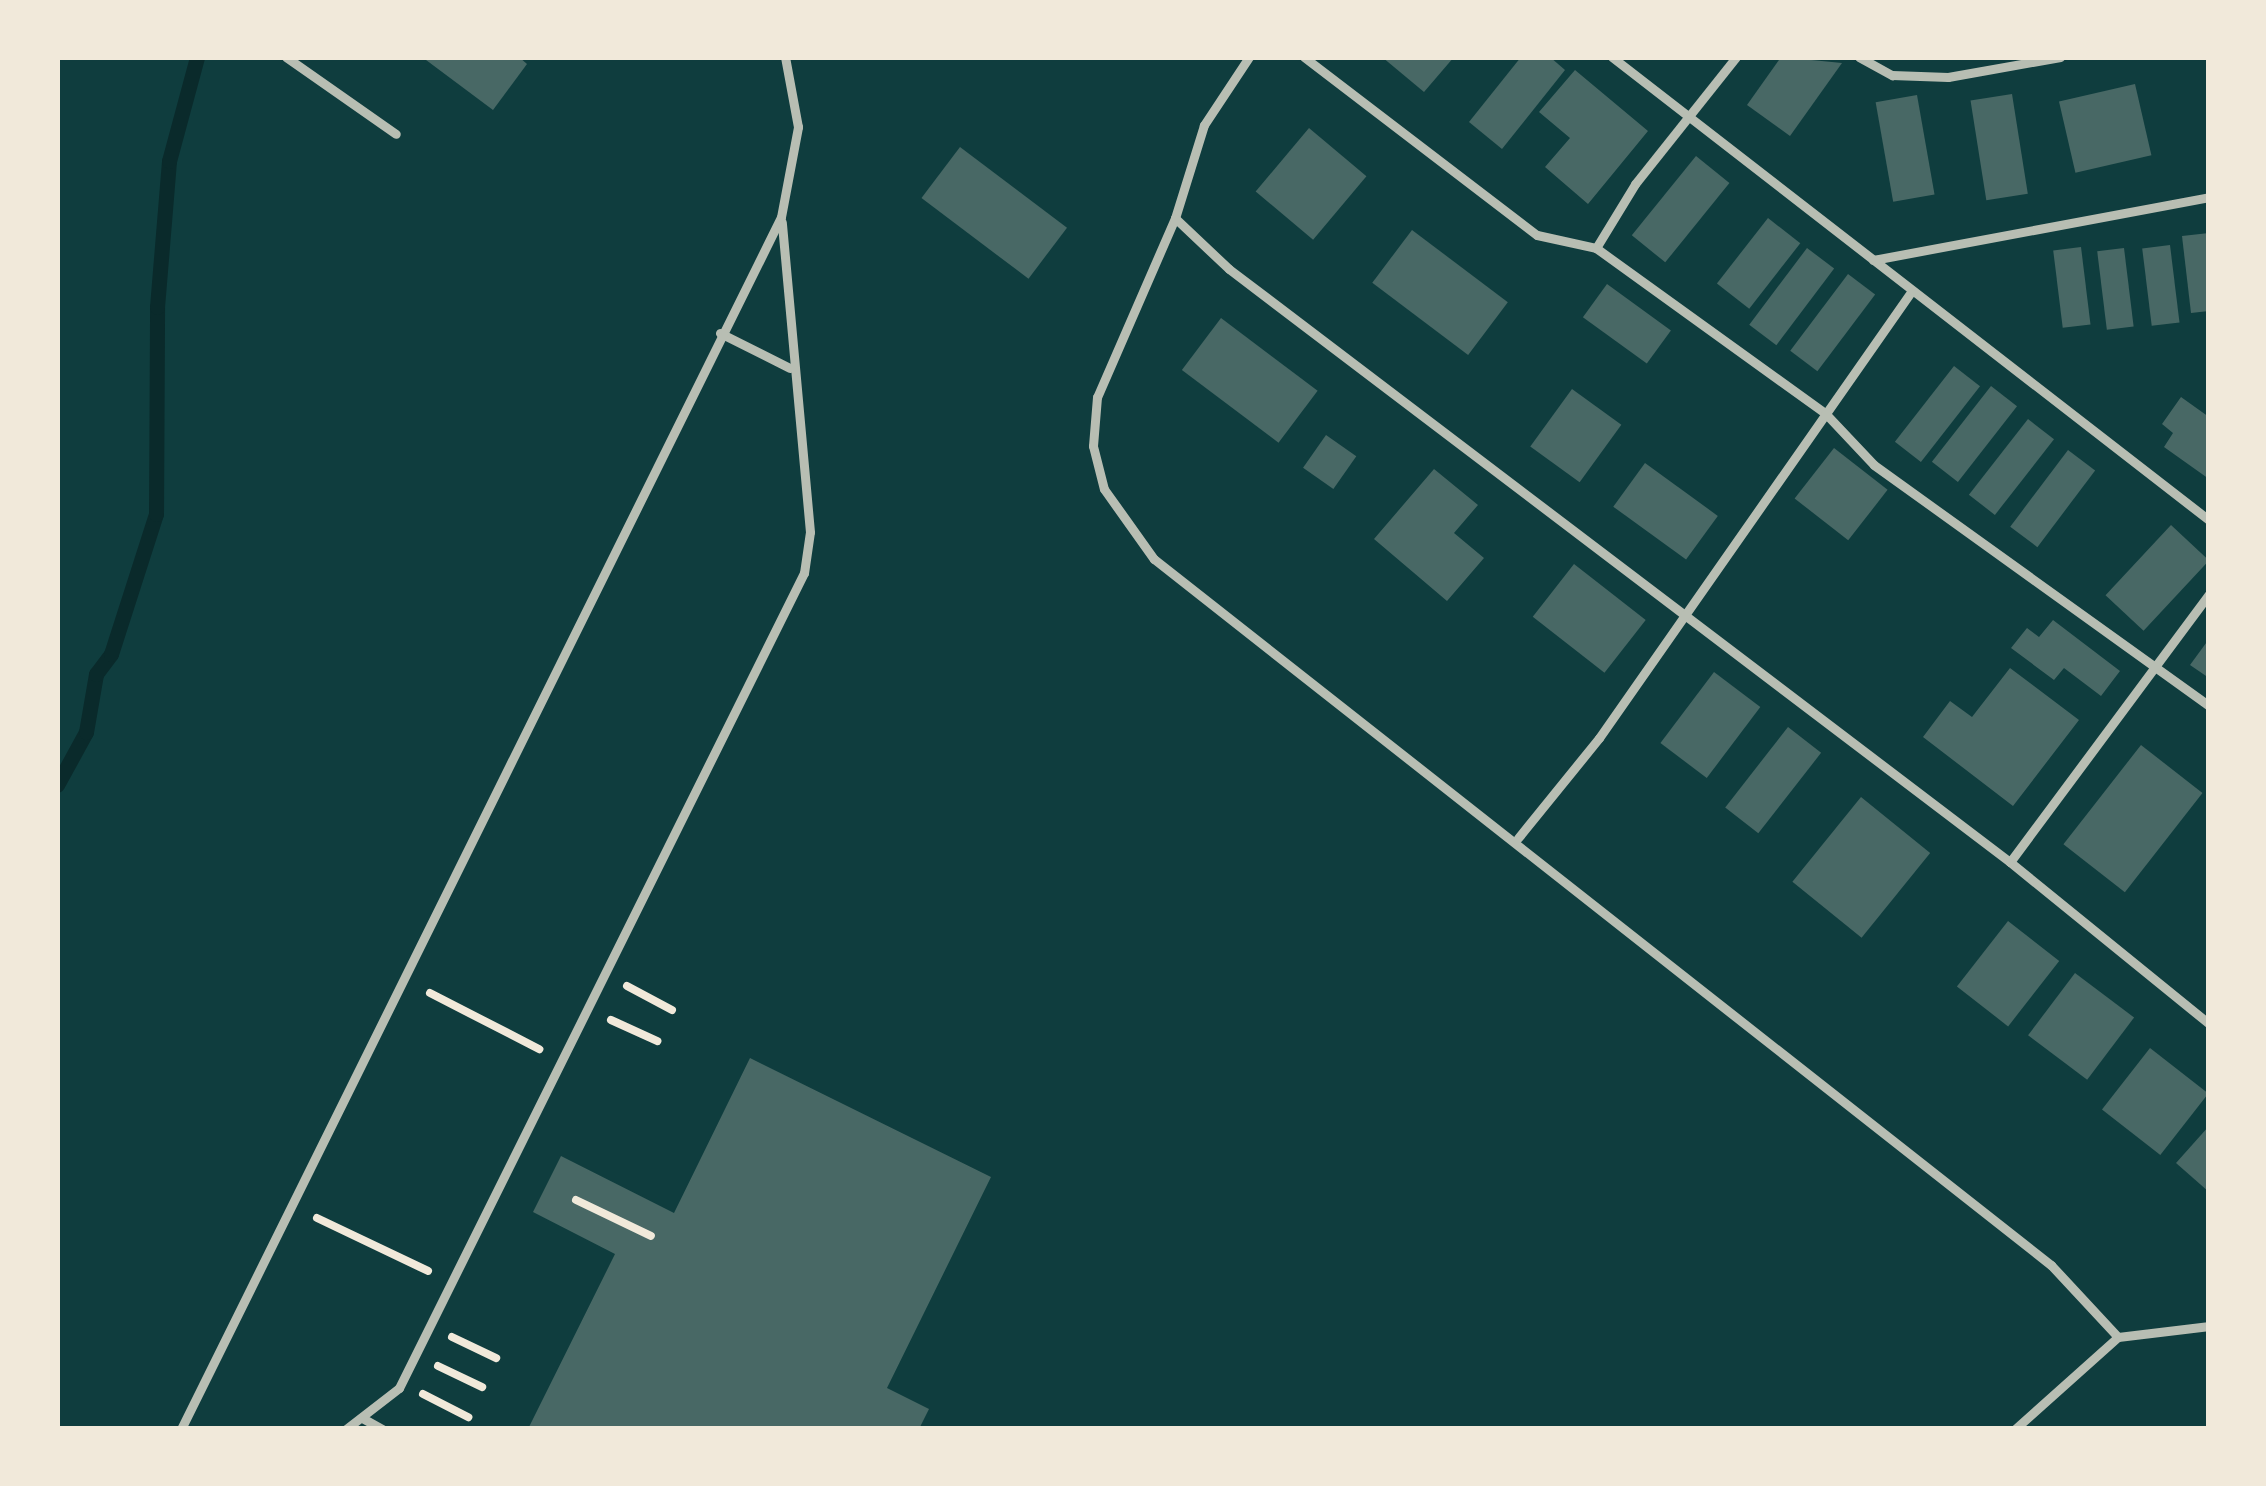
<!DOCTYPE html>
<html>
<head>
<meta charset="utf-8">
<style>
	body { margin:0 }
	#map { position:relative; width:2266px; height:1486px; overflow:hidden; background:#0f3d3e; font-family:Jost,sans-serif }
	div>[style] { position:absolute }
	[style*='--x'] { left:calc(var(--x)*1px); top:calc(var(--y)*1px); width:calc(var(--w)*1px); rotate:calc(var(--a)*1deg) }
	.stream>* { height:15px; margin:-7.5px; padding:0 7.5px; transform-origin:7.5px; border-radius:7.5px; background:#0a2a2b }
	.building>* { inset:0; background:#486865; transform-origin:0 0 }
	.path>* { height:8px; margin:-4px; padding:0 4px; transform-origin:4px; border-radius:4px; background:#f1e9da }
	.service>* { height:9px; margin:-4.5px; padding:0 4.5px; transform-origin:4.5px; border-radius:4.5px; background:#b8beb3 }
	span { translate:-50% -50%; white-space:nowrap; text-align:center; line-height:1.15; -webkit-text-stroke:9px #f1e9da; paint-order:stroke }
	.frame { position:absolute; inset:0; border:60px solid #f1e9da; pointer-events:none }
</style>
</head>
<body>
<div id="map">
	<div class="stream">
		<i style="--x:57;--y:785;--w:60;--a:-61.3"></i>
		<i style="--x:86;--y:732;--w:59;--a:-80.2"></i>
		<i style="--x:96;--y:674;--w:25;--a:-53"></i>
		<i style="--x:111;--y:654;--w:147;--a:-72.2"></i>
		<i style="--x:156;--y:514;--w:207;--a:-89.7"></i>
		<i style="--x:157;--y:307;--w:146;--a:-85.3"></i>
		<i style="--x:169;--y:161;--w:108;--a:-74.9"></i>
	</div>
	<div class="building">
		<i style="clip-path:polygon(422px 57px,519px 57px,527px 64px,493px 110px)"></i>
		<i style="clip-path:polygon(1382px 57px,1454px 57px,1424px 92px)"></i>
		<i style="clip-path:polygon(1521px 57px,1550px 57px,1565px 70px,1502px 149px,1469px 122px)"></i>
		<i style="clip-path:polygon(1781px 57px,1842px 63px,1790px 136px,1747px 105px)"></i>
		<i style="clip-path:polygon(1575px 70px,1648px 131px,1588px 204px,1545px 167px,1570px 138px,1539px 112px)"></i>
		<i style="left:2135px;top:84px;width:73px;height:78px;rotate:77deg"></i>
		<i style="left:2012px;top:94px;width:101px;height:42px;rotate:81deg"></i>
		<i style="left:1917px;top:95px;width:101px;height:42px;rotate:80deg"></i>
		<i style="left:1309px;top:128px;width:75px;height:83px;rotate:40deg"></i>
		<i style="left:960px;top:147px;width:134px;height:64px;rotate:37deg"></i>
		<i style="left:1696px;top:156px;width:43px;height:102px;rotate:39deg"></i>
		<i style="left:1768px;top:218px;width:41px;height:83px;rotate:38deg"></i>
		<i style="left:1412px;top:230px;width:120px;height:66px;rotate:37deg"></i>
		<i style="clip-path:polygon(2209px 233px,2209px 311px,2191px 313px,2182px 236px)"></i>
		<i style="left:2170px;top:245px;width:78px;height:28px;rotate:83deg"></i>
		<i style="left:2081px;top:247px;width:78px;height:28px;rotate:83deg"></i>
		<i style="left:1807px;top:248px;width:34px;height:96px;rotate:37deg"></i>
		<i style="left:2124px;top:248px;width:79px;height:27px;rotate:83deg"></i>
		<i style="left:1848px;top:274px;width:34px;height:96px;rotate:37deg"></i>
		<i style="left:1607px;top:284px;width:79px;height:41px;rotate:36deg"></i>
		<i style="left:1221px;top:318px;width:121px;height:65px;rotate:37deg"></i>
		<i style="left:1954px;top:366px;width:33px;height:96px;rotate:38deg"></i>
		<i style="left:1991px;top:386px;width:33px;height:96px;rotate:38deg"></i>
		<i style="left:1572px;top:389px;width:61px;height:71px;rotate:36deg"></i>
		<i style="clip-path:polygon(2181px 397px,2209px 417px,2209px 479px,2164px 447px,2173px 433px,2162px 424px)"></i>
		<i style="left:2028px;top:419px;width:33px;height:96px;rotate:38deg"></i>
		<i style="left:1326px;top:435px;width:37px;height:40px;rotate:35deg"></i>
		<i style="left:1834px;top:448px;width:68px;height:64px;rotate:38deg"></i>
		<i style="left:2068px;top:450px;width:34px;height:96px;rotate:37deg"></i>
		<i style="left:1645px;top:463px;width:90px;height:54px;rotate:36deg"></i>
		<i style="clip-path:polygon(1434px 469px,1478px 505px,1454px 533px,1484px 558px,1447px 601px,1374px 539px)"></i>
		<i style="left:2171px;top:525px;width:52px;height:96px;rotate:43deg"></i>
		<i style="left:1574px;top:564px;width:91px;height:67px;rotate:38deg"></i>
		<i style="clip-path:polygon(2053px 620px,2120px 671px,2101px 696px,2064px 668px,2054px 680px,2011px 648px,2027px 628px,2039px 637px)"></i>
		<i style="clip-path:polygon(2209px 639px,2209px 678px,2190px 665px)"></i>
		<i style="clip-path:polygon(2010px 668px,2079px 720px,2013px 806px,1923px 737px,1950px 701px,1972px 717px)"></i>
		<i style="left:1714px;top:672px;width:58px;height:89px;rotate:37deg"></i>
		<i style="left:1788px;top:727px;width:42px;height:102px;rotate:38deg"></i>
		<i style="left:2141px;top:745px;width:78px;height:126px;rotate:38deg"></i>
		<i style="left:1861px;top:797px;width:89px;height:109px;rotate:39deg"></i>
		<i style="left:2008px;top:921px;width:65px;height:83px;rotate:38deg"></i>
		<i style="left:2075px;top:973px;width:74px;height:78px;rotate:37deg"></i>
		<i style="left:2150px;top:1048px;width:74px;height:78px;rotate:38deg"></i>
		<i style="clip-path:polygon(750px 1058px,991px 1177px,887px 1388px,929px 1409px,919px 1429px,528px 1429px,615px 1254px,533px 1212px,561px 1156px,674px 1213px)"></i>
		<i style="clip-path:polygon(2209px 1126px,2209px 1192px,2176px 1163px)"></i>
	</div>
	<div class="path">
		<i style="--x:627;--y:986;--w:51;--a:28.1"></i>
		<i style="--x:430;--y:993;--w:123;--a:27.2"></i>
		<i style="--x:611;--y:1020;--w:51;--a:24.5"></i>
		<i style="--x:576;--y:1200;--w:83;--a:25.6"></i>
		<i style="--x:317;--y:1218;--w:123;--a:25.5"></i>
		<i style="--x:452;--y:1337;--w:49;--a:25.5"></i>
		<i style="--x:438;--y:1366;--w:49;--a:25.5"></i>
		<i style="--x:423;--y:1394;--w:51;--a:27.1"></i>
	</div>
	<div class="service">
		<i style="--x:286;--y:57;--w:134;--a:35"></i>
		<i style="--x:1249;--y:57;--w:82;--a:123.5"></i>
		<i style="--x:1204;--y:125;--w:97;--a:107.3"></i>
		<i style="--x:1175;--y:218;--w:74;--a:43.4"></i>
		<i style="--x:1229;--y:269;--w:981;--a:37.21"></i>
		<i style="--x:2010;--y:862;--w:257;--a:39.1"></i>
		<i style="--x:1304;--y:57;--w:293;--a:37.4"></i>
		<i style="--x:1537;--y:235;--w:60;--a:12.4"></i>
		<i style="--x:1596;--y:248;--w:282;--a:35.8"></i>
		<i style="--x:1825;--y:413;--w:71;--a:46.7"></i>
		<i style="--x:1874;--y:465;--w:413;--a:35.7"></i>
		<i style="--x:1612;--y:57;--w:755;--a:37.8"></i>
		<i style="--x:1859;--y:57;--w:38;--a:29"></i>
		<i style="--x:1892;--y:75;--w:56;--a:2"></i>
		<i style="--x:1948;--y:77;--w:114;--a:-10.1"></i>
		<i style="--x:1175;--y:218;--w:195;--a:113.5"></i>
		<i style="--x:1097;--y:397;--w:49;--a:94.7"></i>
		<i style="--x:1093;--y:446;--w:44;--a:75.7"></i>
		<i style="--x:1104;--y:489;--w:86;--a:54.5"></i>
		<i style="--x:1154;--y:559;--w:1142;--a:38.21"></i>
		<i style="--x:2051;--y:1265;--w:98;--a:47.1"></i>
		<i style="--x:2118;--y:1337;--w:92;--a:-6.9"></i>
		<i style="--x:1596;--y:248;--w:75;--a:-58.6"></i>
		<i style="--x:1635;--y:184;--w:162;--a:-51.5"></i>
		<i style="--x:1873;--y:260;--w:342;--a:-10.6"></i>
		<i style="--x:720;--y:333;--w:78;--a:26.6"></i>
		<i style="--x:1518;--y:838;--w:129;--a:-51"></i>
		<i style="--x:1599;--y:738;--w:544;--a:-55.03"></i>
		<i style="--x:2010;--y:862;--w:334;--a:-53.4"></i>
		<i style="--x:364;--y:1419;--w:21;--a:29"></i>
		<i style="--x:181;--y:1429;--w:1352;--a:-63.66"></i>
		<i style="--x:781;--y:217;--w:92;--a:-79.3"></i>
		<i style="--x:798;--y:127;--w:71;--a:-100.5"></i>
		<i style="--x:346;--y:1429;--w:67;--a:-37.7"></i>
		<i style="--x:399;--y:1388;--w:910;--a:-63.58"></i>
		<i style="--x:804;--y:573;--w:41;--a:-81.7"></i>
		<i style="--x:810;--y:532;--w:311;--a:-95.2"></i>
		<i style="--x:2015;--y:1429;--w:138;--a:-41.8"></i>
	</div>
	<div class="frame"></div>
</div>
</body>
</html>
